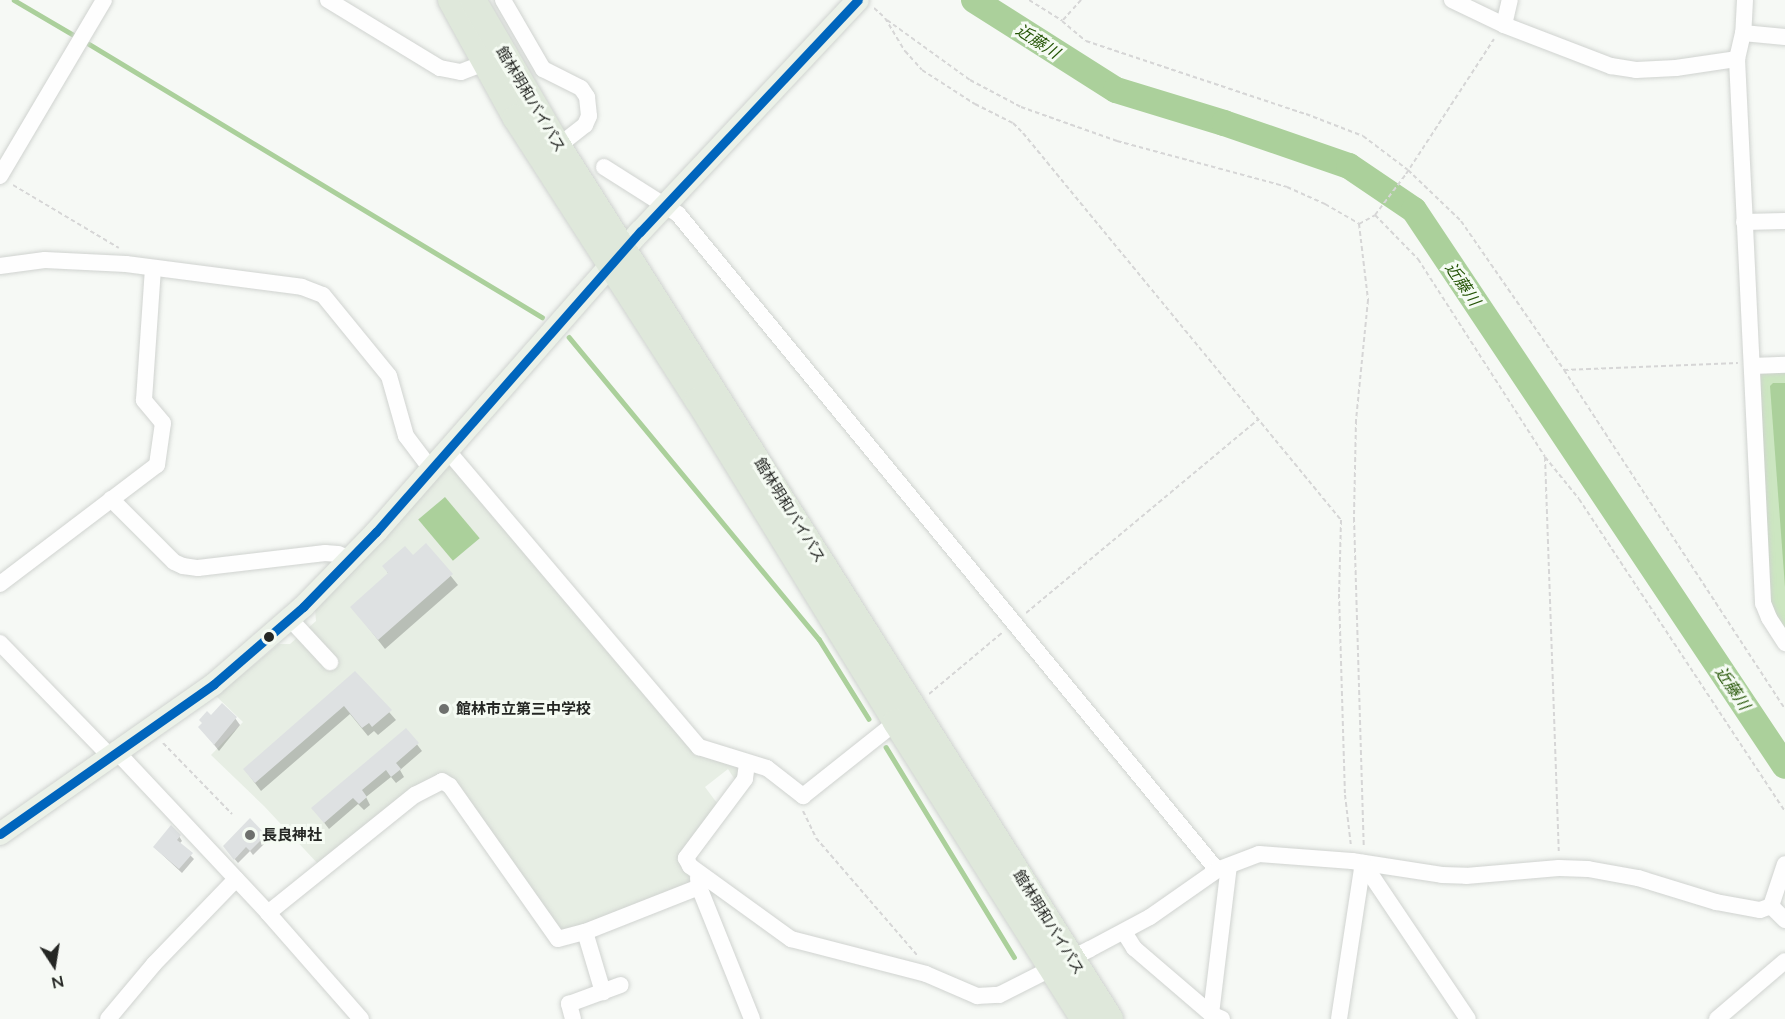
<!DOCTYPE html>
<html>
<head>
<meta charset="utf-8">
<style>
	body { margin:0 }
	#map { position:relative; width:1785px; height:1019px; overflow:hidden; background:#f6f9f5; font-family:Lato,"Noto Sans JP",sans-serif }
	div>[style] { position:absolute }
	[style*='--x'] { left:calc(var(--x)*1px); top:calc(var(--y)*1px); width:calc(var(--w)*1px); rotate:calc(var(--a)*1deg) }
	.built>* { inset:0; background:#e7eee4 }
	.green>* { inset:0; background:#cce6c1 }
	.water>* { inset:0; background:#abd09b; transform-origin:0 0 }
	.shadow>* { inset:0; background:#0003 }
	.stream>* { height:4.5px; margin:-2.25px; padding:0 2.25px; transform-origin:2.25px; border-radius:2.25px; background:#abd09b }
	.river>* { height:26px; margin:-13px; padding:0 13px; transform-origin:13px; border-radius:13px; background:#abd09b }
	.building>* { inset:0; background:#dee1e2 }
	.path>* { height:2px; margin-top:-1px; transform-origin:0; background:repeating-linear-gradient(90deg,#d6d6d6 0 4.5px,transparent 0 7.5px) }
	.roads { filter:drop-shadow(0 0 2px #d0d3d0) drop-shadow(0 0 2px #d0d3d0) }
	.minor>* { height:16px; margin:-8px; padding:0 8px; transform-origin:8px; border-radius:8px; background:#fefefe }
	.major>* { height:22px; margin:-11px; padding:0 11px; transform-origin:11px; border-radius:11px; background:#ebf1e8 }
	.highway>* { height:26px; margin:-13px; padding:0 13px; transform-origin:13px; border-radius:13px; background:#dfe8db }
	.bus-1>* { height:9px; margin:-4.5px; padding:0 4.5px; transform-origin:4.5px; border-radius:4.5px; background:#0065bd }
	.dots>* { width:16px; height:16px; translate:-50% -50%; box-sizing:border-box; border:3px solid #f5fbf3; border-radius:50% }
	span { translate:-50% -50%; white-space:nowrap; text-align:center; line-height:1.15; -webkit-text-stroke:6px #f5fbf3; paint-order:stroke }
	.street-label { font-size:15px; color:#252724 }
	.poi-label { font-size:15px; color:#252724; font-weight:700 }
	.left { translate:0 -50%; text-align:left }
	.water-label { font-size:16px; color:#245405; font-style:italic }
	.north { position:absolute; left:24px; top:935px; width:60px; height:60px; -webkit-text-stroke:4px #f5fbf3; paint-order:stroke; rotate:168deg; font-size:16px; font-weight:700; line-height:24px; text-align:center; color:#252724 }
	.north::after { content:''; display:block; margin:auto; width:21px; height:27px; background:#252724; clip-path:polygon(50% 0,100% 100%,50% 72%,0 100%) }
</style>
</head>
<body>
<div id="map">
	<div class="built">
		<i style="clip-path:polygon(448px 464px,455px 465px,691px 747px,735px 765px,743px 774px,737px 783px,728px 769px,705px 787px,720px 807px,681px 861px,692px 882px,568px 934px,556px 932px,447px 774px,413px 789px,319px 865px,264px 806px,211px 755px,243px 722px,216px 696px,279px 644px,290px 644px,316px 621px,315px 609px)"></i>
	</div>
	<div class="green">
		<i style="clip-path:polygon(1785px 371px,1785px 635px,1770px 613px,1757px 377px,1764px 372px)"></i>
	</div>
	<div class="water">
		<i style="clip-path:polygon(1773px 383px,1785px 383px,1785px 587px,1770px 386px)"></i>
		<i style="left:445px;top:497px;width:54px;height:35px;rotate:50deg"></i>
	</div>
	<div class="shadow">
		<i style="clip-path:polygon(426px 545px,458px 585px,385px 649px,352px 607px,389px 575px,384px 566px,413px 557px)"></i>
		<i style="clip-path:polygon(355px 673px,396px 720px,378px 735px,374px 731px,368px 736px,350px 714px,261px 791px,245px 770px)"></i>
		<i style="clip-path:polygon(211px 717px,235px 718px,240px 725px,219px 751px,200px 727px)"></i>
		<i style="clip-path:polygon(406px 730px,422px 751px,400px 770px,404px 777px,396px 783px,391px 777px,366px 797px,370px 805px,364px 810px,358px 804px,329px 829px,313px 808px)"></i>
		<i style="clip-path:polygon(179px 836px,182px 841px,179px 844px,194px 859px,182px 873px,155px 848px)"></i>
		<i style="clip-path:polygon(265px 836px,267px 841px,253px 855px,250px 851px,238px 863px,228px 851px)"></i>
	</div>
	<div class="stream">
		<i style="--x:14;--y:0;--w:73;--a:30.4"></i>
		<i style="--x:89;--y:44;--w:529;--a:31.08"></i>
		<i style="--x:569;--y:337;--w:392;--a:50.4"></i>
		<i style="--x:819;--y:639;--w:94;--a:58"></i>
		<i style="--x:886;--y:747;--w:246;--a:58.6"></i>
	</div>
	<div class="river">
		<i style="--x:974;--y:0;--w:168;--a:32.4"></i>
		<i style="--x:1116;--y:90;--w:113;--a:17"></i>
		<i style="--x:1224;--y:123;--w:132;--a:19"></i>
		<i style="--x:1349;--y:166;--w:78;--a:34.1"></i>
		<i style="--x:1414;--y:210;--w:668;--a:56.29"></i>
	</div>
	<div class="building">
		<i style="clip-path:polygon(426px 543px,453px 574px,378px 640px,350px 607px,388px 573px,382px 566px,405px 546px,413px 555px)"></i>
		<i style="clip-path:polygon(355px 671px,392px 710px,372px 727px,369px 723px,362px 728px,344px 706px,255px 783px,243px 769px)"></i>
		<i style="clip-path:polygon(222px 703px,237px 717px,214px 745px,198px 727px,202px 723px,199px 720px,207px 711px,211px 715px)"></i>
		<i style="clip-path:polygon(406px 728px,419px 743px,396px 763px,401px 769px,391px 777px,386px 770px,362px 790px,367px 797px,359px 804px,353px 798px,324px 823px,311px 808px)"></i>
		<i style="clip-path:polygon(250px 818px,266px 835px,250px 851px,246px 847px,234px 860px,223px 846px)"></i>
		<i style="clip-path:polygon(171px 825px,181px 835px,177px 840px,193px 853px,179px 869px,153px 847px)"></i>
	</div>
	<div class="path">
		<i style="--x:1029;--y:0;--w:39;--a:32"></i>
		<i style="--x:1062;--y:21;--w:31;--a:40"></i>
		<i style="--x:1086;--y:41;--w:232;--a:18.4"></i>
		<i style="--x:1306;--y:114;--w:61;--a:21.1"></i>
		<i style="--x:1363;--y:136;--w:56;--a:37.1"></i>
		<i style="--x:1408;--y:170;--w:74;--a:43.9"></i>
		<i style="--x:1461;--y:221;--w:181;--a:55.3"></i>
		<i style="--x:1564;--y:370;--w:174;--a:-2.3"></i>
		<i style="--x:874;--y:8;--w:15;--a:42"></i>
		<i style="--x:885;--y:18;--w:39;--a:59"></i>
		<i style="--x:905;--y:51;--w:25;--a:48"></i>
		<i style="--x:922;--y:70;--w:63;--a:32.7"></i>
		<i style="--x:975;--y:104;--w:42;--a:26.6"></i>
		<i style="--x:1013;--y:123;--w:14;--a:45"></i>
		<i style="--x:1023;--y:133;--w:501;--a:50.59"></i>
		<i style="--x:1341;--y:520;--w:74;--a:91.5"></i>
		<i style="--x:1339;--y:594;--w:201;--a:88.3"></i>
		<i style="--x:1345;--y:795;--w:51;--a:83.3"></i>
		<i style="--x:887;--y:20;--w:102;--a:35.9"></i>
		<i style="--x:970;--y:80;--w:58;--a:27.9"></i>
		<i style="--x:1021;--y:107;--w:102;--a:19.5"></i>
		<i style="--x:1117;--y:141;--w:176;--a:15.1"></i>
		<i style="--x:1287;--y:187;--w:42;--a:24.1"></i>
		<i style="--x:1325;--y:204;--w:39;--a:30"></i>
		<i style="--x:1359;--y:224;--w:18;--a:-29"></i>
		<i style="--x:1375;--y:215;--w:51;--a:-52.9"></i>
		<i style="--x:1406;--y:174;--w:161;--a:-56.9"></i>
		<i style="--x:1063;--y:20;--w:27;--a:-48"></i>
		<i style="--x:13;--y:185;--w:123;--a:30.7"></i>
		<i style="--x:1375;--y:215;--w:62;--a:45.7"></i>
		<i style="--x:1418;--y:259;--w:235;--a:57.3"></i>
		<i style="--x:1545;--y:457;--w:396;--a:88"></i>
		<i style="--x:1359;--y:224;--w:77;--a:83.2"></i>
		<i style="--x:1368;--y:300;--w:121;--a:95.7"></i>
		<i style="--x:1356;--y:420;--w:98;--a:91.2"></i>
		<i style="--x:1354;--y:518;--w:330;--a:88.3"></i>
		<i style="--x:1564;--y:370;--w:405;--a:56.9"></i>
		<i style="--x:1545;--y:457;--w:54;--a:51"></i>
		<i style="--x:1579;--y:499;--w:374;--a:56.6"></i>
		<i style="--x:1026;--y:613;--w:303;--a:-39.8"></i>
		<i style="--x:929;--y:694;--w:97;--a:-40"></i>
		<i style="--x:163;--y:743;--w:99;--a:45.8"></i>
		<i style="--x:803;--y:811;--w:30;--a:64"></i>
		<i style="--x:816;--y:838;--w:156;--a:49.2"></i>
	</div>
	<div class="roads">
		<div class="minor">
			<i style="--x:328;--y:0;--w:131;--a:31.3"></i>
			<i style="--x:440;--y:68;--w:21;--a:11"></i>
			<i style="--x:461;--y:72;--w:25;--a:-21"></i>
			<i style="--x:503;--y:0;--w:80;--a:59.9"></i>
			<i style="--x:543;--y:69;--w:42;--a:26.6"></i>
			<i style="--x:581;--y:88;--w:11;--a:56"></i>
			<i style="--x:587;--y:97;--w:19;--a:84"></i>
			<i style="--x:589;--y:116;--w:10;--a:114"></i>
			<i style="--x:585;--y:125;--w:34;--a:142"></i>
			<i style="--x:1452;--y:0;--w:58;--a:25.7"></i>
			<i style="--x:1504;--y:25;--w:115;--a:21"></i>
			<i style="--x:1611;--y:66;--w:25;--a:9"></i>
			<i style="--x:1636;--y:70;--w:40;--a:-2.9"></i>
			<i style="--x:1676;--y:68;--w:62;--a:-8.4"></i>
			<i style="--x:1745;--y:0;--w:33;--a:93"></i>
			<i style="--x:1743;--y:33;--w:27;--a:103"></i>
			<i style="--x:1737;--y:59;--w:545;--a:87.26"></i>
			<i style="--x:1763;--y:603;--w:16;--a:68"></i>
			<i style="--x:1769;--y:618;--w:30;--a:57"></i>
			<i style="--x:1504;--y:25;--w:26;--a:-77"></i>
			<i style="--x:1743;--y:33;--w:42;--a:5.4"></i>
			<i style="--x:604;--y:167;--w:88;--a:32.4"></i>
			<i style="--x:678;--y:214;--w:849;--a:50.59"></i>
			<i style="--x:0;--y:176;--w:204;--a:-59.4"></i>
			<i style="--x:1744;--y:222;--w:41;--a:-1.4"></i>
			<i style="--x:0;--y:266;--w:45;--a:-7.6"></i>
			<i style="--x:45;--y:260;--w:81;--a:2.8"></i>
			<i style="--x:126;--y:264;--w:177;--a:7.4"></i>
			<i style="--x:302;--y:287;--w:22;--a:21"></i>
			<i style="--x:323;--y:295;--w:104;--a:50.8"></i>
			<i style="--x:389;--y:376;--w:62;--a:74.2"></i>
			<i style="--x:406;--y:436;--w:41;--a:52.9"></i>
			<i style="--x:1752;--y:366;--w:33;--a:-2"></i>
			<i style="--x:447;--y:450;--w:390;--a:49.7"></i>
			<i style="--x:699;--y:747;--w:71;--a:17.2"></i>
			<i style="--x:767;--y:768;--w:46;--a:37.9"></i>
			<i style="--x:803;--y:796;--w:119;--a:-38.5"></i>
			<i style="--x:111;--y:499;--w:89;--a:45"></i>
			<i style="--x:174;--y:562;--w:10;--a:24"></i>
			<i style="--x:183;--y:566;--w:15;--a:8"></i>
			<i style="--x:198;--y:568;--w:128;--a:-6.7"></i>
			<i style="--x:325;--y:553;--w:13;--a:4"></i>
			<i style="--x:338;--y:554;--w:14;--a:21"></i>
			<i style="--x:0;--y:584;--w:197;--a:-37.2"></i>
			<i style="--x:157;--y:465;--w:42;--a:-81.9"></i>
			<i style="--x:163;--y:423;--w:30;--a:-130"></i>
			<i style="--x:144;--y:400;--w:132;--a:-86.1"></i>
			<i style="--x:290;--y:619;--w:59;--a:47.1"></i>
			<i style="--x:0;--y:643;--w:159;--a:45.8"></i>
			<i style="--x:118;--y:753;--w:219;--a:46.8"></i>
			<i style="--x:268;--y:913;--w:141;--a:48.7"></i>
			<i style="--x:747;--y:764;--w:15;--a:98"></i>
			<i style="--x:745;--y:779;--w:99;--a:126.8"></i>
			<i style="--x:686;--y:858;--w:9;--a:63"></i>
			<i style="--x:690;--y:866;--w:125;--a:35.9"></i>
			<i style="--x:791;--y:939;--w:139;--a:14.5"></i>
			<i style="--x:926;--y:974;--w:56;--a:23.3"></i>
			<i style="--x:977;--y:996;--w:22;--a:-3"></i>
			<i style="--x:999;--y:995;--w:102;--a:-26.8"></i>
			<i style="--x:1090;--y:949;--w:68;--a:-28.1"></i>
			<i style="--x:1150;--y:917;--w:82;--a:-35"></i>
			<i style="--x:1217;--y:870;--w:45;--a:-20.9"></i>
			<i style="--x:1259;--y:854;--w:93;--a:4.3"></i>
			<i style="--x:1352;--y:861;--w:91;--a:8.8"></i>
			<i style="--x:1442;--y:875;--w:24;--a:2"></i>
			<i style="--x:1466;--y:876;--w:93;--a:-4.9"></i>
			<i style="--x:1559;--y:868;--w:29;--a:2"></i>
			<i style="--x:1588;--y:869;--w:51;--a:10.2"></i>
			<i style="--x:1638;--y:878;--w:82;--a:17.1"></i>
			<i style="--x:1716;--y:902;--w:45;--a:10.3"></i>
			<i style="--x:1760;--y:910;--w:12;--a:-20"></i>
			<i style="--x:1771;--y:906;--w:44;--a:-71.6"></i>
			<i style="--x:1363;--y:863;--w:188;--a:56.1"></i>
			<i style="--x:698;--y:878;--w:9;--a:84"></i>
			<i style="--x:699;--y:887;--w:142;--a:68.1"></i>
			<i style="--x:1771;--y:906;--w:20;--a:45"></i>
			<i style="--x:268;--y:913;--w:189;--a:-38.8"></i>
			<i style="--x:415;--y:795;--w:30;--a:-27"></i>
			<i style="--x:442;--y:781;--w:9;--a:32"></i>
			<i style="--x:450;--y:786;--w:187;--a:54.8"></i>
			<i style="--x:558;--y:939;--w:28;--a:-15"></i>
			<i style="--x:585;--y:932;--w:123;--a:-21.5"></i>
			<i style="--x:585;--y:932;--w:63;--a:73.3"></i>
			<i style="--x:1124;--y:932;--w:19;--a:58"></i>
			<i style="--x:1134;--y:948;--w:101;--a:40.6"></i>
			<i style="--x:1211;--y:1014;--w:12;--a:24"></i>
			<i style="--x:1211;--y:1014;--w:149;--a:-83.1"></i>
			<i style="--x:108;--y:1019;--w:72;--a:-50.1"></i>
			<i style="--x:154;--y:964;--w:118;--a:-46"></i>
			<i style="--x:573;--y:1019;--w:16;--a:-105"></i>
			<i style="--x:569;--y:1004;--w:55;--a:-20.1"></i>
			<i style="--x:1339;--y:1019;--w:158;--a:-81.3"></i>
			<i style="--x:1717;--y:1019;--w:89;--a:-40.5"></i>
		</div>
		<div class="major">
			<i style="--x:0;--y:834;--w:261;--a:-35"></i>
			<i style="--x:214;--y:684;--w:118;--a:-40.9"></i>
			<i style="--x:303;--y:607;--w:105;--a:-45.8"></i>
			<i style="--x:376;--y:532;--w:400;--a:-48.7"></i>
			<i style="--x:640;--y:232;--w:318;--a:-46.8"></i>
		</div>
		<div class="highway">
			<i style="--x:451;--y:0;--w:135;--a:61.2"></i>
			<i style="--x:516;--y:118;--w:336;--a:57.2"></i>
			<i style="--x:698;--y:400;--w:378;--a:58.4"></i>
			<i style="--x:896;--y:722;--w:352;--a:57.7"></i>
			<i style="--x:473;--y:0;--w:169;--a:59.8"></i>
			<i style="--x:558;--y:146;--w:1033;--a:57.69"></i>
		</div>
	</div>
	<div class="bus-1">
		<i style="--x:0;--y:834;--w:261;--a:-35"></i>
		<i style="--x:214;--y:684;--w:118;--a:-40.9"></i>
		<i style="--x:303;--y:607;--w:105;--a:-45.8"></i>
		<i style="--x:376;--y:532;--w:400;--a:-48.7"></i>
		<i style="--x:640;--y:232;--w:318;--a:-46.8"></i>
	</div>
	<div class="dots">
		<i style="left:269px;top:637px;background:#252724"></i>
		<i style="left:444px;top:709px;background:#6e706d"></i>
		<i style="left:250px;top:835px;background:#6e706d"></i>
	</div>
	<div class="street-label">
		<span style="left:531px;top:99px;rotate:59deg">館林明和バイパス</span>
		<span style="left:790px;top:510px;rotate:58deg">館林明和バイパス</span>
		<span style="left:1049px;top:922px;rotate:58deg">館林明和バイパス</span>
	</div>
	<div class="poi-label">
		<span class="left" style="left:456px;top:709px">館林市立第三中学校</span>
		<span class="left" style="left:262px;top:835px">長良神社</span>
	</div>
	<div class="water-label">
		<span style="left:1038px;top:41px;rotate:33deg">近藤川</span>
		<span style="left:1463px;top:284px;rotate:56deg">近藤川</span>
		<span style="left:1733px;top:688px;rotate:56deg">近藤川</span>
	</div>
	<div class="north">N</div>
</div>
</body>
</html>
